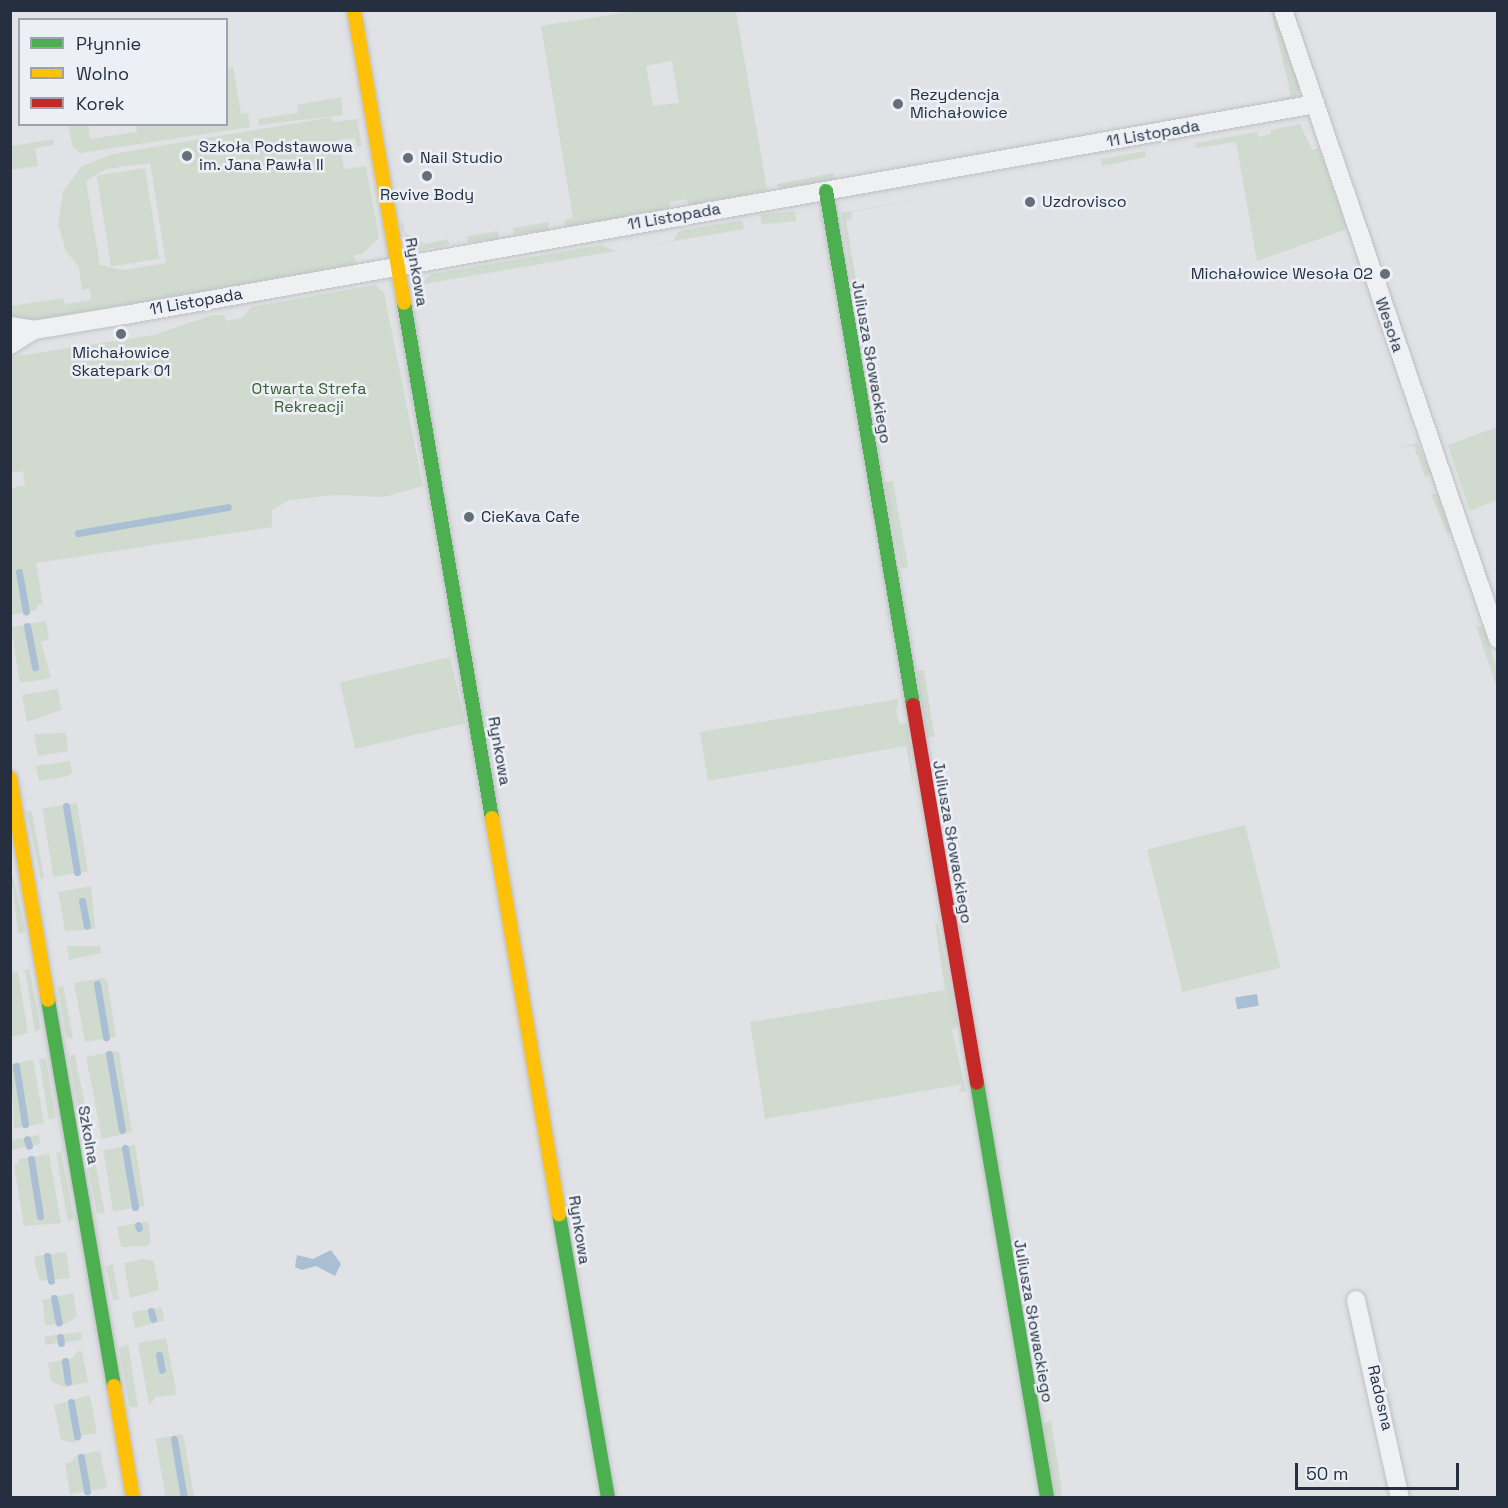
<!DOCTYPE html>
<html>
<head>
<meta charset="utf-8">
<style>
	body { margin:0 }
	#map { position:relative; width:1508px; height:1508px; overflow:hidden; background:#e0e2e5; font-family:"Space Grotesk",sans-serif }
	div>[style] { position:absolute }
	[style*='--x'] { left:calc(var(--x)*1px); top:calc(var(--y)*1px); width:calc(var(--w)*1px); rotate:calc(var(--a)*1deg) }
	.green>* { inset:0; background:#d0dacf; transform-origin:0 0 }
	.water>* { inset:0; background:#aabfd4; transform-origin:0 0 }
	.stream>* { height:7px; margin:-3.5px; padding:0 3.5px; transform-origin:3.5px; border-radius:3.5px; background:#aabfd4 }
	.roads { filter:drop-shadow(0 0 2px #bec0c3) drop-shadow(0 0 2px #bec0c3) }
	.street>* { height:18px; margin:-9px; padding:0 9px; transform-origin:9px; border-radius:9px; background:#eff0f2 }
	.fast>* { height:14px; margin:-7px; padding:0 7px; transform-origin:7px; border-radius:7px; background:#4caf50 }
	.slow>* { height:14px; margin:-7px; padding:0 7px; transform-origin:7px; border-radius:7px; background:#ffc107 }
	.jam>* { height:14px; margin:-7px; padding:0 7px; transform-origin:7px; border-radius:7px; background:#c62828 }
	.dots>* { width:16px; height:16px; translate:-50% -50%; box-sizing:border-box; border:3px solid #ecf0f6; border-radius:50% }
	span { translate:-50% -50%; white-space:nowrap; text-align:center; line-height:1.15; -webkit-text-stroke:5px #ecf0f6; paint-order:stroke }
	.poi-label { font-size:16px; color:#252f40 }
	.left { translate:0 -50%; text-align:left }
	.right { translate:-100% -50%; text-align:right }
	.street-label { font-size:16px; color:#252f40 }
	.park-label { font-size:16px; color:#3a5e30 }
	.frame { position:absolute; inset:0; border:12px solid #252f40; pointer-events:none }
	.legend { position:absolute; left:18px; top:18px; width:210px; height:108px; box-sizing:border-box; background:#ecf0f6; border:2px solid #9ca3ad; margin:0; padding:8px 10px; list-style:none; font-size:18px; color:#252f40 }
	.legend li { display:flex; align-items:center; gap:12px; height:30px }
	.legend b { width:30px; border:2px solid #9ca3ad }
	.scale { position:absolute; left:1295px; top:1463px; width:164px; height:27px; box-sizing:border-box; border:3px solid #252f40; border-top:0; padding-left:8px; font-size:18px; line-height:21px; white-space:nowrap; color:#252f40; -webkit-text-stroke:4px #ecf0f6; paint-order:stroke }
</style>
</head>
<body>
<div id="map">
	<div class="green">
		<i style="clip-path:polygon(evenodd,634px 11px,736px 11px,767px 190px,690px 206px,686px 199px,670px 202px,669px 209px,567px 227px,564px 220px,573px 218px,541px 26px,634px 11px,672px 61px,679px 103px,653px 106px,646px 66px,672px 61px)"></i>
		<i style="clip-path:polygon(1271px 11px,1274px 11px,1300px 88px,1295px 100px,1282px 101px,1282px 98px,1291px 96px)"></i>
		<i style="clip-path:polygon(233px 67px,241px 114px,248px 113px,250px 127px,80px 153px,73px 147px,68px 125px,88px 125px,90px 139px,137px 132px,136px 125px,226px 124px,227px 68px)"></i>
		<i style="clip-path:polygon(341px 97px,343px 115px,259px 125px,258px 119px,298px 113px,297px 105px)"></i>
		<i style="clip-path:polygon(evenodd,332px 117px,333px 122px,357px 119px,362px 146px,357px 147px,355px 138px,339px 140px,344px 169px,366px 166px,379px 238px,362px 254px,354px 255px,356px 264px,61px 317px,11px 321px,11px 306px,63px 298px,65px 304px,91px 300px,90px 289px,82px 290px,79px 267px,66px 251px,58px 224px,63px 191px,82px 166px,113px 154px,332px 117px,150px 163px,166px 263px,123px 270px,100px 265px,86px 181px,106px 169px,150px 163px)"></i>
		<i style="clip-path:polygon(1300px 124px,1312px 150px,1319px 148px,1347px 229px,1257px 261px,1236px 142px,1196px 148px,1195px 143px,1257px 132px,1258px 137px,1271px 134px,1271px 130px)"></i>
		<i style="clip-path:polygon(53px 139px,54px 145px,35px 148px,38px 166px,11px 170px,11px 146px)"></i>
		<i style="clip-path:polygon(1145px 151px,1146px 157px,1102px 166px,1101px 159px)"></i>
		<i style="left:145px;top:168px;width:92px;height:49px;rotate:81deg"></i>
		<i style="clip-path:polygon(834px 173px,835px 181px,778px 188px,777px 184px)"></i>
		<i style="clip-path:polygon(942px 195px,851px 212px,852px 219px,846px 220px,865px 335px,861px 336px,841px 213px)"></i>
		<i style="left:795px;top:211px;width:10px;height:35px;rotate:84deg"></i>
		<i style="clip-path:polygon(742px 220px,744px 229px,656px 244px,674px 240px,679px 231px)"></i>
		<i style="clip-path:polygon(549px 222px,548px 230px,514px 234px,513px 228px)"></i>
		<i style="clip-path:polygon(400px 223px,403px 223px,405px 233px,425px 244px,448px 239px,449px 245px,419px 250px,408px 243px)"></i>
		<i style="clip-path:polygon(499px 231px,498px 239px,468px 242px,467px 236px)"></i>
		<i style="clip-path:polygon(601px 245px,616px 251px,418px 285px,432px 274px)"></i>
		<i style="clip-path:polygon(375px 285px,384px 293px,423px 486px,384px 497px,336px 495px,289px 500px,272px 510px,272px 527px,36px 563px,43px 604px,37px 605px,37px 610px,11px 615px,11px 488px,25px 485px,23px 471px,11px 473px,10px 357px,154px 335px,212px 315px,224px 315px,226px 321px,242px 318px,251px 307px)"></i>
		<i style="clip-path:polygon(1497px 427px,1497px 500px,1470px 511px,1448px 445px)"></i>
		<i style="clip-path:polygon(1417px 443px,1431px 473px,1425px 477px,1414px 446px,1400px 447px)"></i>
		<i style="clip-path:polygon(893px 481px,908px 567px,901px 568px,884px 482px)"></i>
		<i style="clip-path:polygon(1431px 494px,1438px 494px,1451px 532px,1448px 536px)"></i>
		<i style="clip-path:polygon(46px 621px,49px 639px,41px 642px,51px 678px,20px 683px,11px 627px)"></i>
		<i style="clip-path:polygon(1476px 626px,1483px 627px,1497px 668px,1497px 688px)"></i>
		<i style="left:450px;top:657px;width:68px;height:113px;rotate:77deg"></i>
		<i style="left:924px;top:670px;width:67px;height:8px;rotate:81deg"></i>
		<i style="clip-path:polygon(58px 689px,61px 710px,27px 722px,22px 695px)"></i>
		<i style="clip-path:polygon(899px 699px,896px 711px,900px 724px,907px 723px,915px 794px,906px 746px,708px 781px,700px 732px)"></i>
		<i style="clip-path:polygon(66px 733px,68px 751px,38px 756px,34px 734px)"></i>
		<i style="clip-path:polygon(70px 761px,72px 772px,68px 776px,39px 781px,36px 766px)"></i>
		<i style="left:77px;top:803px;width:69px;height:35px;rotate:81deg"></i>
		<i style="clip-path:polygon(32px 811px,44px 878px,41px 879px,27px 812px)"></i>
		<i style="left:1245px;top:825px;width:147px;height:101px;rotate:76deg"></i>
		<i style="clip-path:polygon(10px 865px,25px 929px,23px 933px,18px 933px)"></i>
		<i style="clip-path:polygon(91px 886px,95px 929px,65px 931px,58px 892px)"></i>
		<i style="clip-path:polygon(935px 924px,938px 924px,958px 1025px,952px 1030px,966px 1091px,958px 1092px,963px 1084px,765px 1119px,750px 1022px,945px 990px)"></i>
		<i style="clip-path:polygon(67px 946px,100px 946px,101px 953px,69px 960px)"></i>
		<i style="clip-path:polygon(29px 969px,41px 1028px,35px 1032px,25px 970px)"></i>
		<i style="clip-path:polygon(18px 971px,28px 1033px,11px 1037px,11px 972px)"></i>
		<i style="clip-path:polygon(102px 978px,107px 980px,116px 1037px,85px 1042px,74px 983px)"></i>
		<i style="clip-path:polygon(63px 985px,73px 1039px,66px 1037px,58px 988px)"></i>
		<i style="clip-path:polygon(115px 1051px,119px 1052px,132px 1132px,102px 1139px,86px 1057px)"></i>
		<i style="clip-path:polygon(75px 1054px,91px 1137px,83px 1136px,69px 1057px)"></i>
		<i style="left:46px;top:1058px;width:61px;height:7px;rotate:81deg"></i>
		<i style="clip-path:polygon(33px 1060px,44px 1123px,14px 1129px,11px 1064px)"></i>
		<i style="clip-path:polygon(39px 1135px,40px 1144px,12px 1150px,11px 1140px)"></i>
		<i style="left:135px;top:1145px;width:62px;height:32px;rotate:81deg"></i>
		<i style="left:93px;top:1151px;width:63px;height:8px;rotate:79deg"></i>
		<i style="clip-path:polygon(61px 1152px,74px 1218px,68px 1222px,56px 1153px)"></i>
		<i style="clip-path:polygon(49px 1154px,61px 1223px,24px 1226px,14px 1165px,19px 1164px,18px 1159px)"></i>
		<i style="clip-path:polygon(148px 1221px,151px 1241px,148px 1246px,121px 1247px,117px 1227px)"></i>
		<i style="clip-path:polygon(66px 1252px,70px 1278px,40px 1281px,34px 1260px,36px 1256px)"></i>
		<i style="clip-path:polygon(143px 1259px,154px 1261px,159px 1290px,130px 1298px,124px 1263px)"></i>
		<i style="clip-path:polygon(113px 1264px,119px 1299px,113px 1300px,106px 1267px)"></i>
		<i style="clip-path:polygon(73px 1293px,77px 1317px,65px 1324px,45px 1325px,43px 1300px)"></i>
		<i style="clip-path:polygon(162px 1307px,164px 1321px,135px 1328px,132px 1312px)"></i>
		<i style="left:81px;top:1332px;width:8px;height:37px;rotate:83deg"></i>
		<i style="clip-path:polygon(166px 1338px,177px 1395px,156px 1397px,149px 1405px,138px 1343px)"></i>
		<i style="clip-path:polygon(128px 1344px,138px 1406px,133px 1408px,129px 1405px,119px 1348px)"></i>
		<i style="clip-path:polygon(78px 1351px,82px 1351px,88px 1382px,64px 1387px,51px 1381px,48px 1363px,73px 1358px)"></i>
		<i style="clip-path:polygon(90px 1395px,97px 1433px,80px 1436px,75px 1443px,61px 1440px,54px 1405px)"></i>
		<i style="clip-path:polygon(1051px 1420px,1062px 1492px,1060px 1497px,1054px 1497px,1043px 1424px)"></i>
		<i style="left:183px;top:1434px;width:64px;height:28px;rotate:80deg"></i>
		<i style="clip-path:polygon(100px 1451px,107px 1488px,70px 1494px,65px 1463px,72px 1462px,77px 1455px)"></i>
	</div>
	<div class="water">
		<i style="left:1257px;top:994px;width:12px;height:22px;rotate:81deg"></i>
		<i style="clip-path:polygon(331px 1250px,341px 1264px,335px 1276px,316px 1266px,302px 1270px,295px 1267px,297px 1255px,313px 1259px)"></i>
	</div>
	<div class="stream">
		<i style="--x:78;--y:533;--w:152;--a:-9.8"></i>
		<i style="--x:19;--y:572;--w:40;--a:80"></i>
		<i style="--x:27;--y:626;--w:42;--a:79"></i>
		<i style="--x:66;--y:806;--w:67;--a:80.5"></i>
		<i style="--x:82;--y:901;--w:25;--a:79"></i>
		<i style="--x:97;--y:984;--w:54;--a:80.4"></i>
		<i style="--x:109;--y:1054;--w:77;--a:80.3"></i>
		<i style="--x:16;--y:1066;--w:59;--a:81.2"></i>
		<i style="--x:27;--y:1139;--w:7;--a:74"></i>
		<i style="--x:125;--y:1148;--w:60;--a:80.4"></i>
		<i style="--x:31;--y:1159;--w:58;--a:81"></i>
		<i style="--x:138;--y:1225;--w:3;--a:72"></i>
		<i style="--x:47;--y:1256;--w:25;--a:81"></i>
		<i style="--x:54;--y:1298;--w:25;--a:79"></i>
		<i style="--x:151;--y:1311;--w:8;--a:76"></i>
		<i style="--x:60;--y:1337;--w:6;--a:81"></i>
		<i style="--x:159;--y:1355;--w:15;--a:79"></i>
		<i style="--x:65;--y:1361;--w:21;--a:82"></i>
		<i style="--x:71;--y:1402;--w:35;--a:80"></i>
		<i style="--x:174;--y:1439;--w:60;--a:80.4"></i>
		<i style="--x:81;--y:1457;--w:35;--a:80"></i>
	</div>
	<div class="roads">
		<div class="street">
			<i style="--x:1283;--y:10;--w:665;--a:71.13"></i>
			<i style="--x:10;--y:326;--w:24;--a:9"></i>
			<i style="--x:34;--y:330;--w:92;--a:-9.4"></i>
			<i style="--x:125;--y:315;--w:1209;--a:-10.05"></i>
			<i style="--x:10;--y:345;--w:28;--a:-32"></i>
			<i style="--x:1356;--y:1300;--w:203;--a:77.5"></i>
		</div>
		<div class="fast">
			<i style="--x:826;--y:191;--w:521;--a:80.39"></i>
			<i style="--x:404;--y:303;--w:522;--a:80.3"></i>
			<i style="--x:48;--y:1000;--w:392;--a:80.3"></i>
			<i style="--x:977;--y:1083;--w:421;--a:80.4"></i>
			<i style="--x:559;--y:1214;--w:288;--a:80.2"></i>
		</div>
		<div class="slow">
			<i style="--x:354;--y:10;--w:297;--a:80.3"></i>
			<i style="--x:10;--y:778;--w:225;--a:80.3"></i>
			<i style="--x:492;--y:818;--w:402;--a:80.4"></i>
			<i style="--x:114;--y:1386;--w:114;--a:80.4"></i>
		</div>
		<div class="jam">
			<i style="--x:913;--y:705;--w:383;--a:80.4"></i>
		</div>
	</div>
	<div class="dots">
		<i style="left:898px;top:104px;background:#666e7a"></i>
		<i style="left:187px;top:156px;background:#666e7a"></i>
		<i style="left:408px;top:158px;background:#666e7a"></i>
		<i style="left:427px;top:176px;background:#666e7a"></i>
		<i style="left:1030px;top:202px;background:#666e7a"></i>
		<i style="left:1385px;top:274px;background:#666e7a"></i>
		<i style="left:121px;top:334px;background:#666e7a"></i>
		<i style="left:469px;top:517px;background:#666e7a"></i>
	</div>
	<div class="poi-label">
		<span class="left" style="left:910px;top:104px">Rezydencja<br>Michałowice</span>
		<span class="left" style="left:199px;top:156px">Szkoła Podstawowa<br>im. Jana Pawła II</span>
		<span class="left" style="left:420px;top:158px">Nail Studio</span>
		<span style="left:427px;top:195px">Revive Body</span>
		<span class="left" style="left:1042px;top:202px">Uzdrovisco</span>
		<span class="right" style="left:1373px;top:274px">Michałowice Wesoła 02</span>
		<span style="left:121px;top:362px">Michałowice<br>Skatepark 01</span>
		<span class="left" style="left:481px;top:517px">CieKava Cafe</span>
	</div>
	<div class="street-label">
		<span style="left:1153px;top:134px;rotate:-10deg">11 Listopada</span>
		<span style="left:674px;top:217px;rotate:-10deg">11 Listopada</span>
		<span style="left:416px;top:272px;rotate:80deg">Rynkowa</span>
		<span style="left:196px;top:302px;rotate:-10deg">11 Listopada</span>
		<span style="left:1389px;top:325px;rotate:71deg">Wesoła</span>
		<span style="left:871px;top:362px;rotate:80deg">Juliusza Słowackiego</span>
		<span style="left:499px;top:751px;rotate:80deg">Rynkowa</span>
		<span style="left:952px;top:842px;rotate:80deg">Juliusza Słowackiego</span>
		<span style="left:88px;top:1135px;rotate:80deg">Szkolna</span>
		<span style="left:579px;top:1230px;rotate:81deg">Rynkowa</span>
		<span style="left:1033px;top:1321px;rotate:80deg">Juliusza Słowackiego</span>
		<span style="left:1380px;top:1398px;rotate:77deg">Radosna</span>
	</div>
	<div class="park-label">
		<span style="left:309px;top:398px">Otwarta Strefa<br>Rekreacji</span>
	</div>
	<div class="frame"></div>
	<ul class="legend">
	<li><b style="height:8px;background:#4caf50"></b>Płynnie</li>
	<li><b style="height:8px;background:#ffc107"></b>Wolno</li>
	<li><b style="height:8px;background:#c62828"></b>Korek</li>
	</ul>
	<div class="scale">50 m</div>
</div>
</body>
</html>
